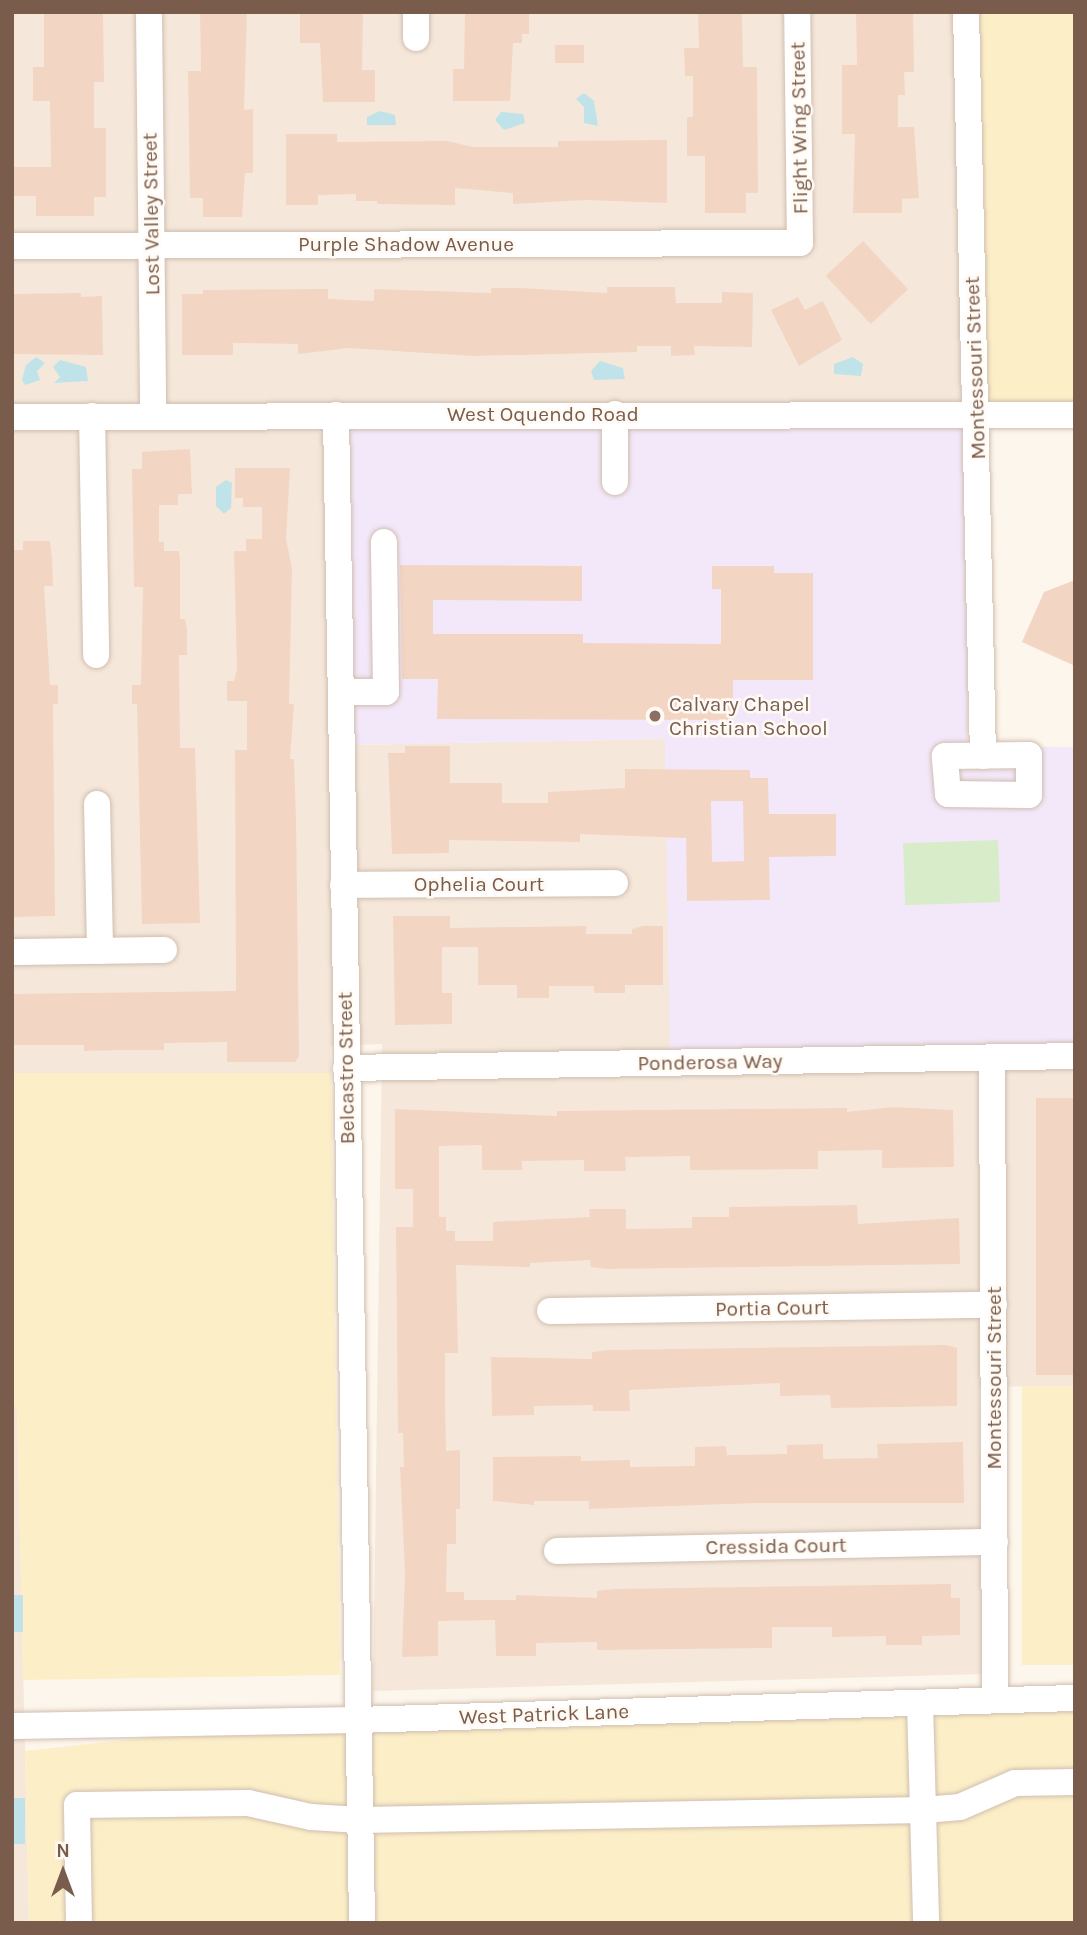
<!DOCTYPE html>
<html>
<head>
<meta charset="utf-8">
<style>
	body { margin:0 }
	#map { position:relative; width:1087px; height:1935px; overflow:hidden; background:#fdf6ec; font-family:Karla,sans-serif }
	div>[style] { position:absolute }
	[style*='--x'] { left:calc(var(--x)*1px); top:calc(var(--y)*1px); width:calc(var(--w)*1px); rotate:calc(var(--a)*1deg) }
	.residential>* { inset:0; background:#f5e8da }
	.education>* { inset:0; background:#f3e8fa }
	.green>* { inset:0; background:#d8ecc9; transform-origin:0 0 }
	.sand>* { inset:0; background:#fcefc7; transform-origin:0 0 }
	.water>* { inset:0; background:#bfe3e8; transform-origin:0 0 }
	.building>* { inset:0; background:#f3d5c3; transform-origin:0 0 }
	.roads { filter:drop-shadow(0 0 2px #d1beb0) drop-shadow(0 0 2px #d1beb0) }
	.minor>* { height:26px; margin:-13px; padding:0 13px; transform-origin:13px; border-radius:13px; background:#fff }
	.dots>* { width:19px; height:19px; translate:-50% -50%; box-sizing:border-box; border:4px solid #fffaf3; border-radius:50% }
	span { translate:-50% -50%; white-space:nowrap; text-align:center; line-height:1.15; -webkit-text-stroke:5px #fffaf3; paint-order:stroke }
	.street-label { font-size:21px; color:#7a5c4d }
	.education-label { font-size:21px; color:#785e54 }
	.left { translate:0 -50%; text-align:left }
	.frame { position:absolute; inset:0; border:14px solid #7a5c4d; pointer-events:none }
	.north { position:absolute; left:28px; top:1837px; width:70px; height:70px; -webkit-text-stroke:5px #fffaf3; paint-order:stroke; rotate:0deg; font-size:19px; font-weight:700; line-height:28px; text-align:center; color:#7a5c4d }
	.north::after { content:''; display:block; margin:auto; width:24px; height:32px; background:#7a5c4d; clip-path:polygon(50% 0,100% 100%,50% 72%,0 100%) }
</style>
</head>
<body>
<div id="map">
	<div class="residential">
		<i style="clip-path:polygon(12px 12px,973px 12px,975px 415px,342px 745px,665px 739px,671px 1062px,1075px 1061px,1075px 1386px,979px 1387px,983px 1674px,373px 1691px,382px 1044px,330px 1046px,331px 1073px,12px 1073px)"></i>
		<i style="clip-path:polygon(17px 1405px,29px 1923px,12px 1923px,12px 1406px)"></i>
	</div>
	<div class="education">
		<i style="clip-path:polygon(336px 415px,975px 415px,967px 746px,1075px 747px,1075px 1061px,670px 1062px,665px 739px,342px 745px)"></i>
	</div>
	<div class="green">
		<i style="left:998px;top:840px;width:62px;height:95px;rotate:88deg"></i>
	</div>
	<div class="sand">
		<i style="left:973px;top:12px;width:102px;height:403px"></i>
		<i style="clip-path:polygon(12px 1073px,331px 1073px,340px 1675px,23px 1680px,17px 1406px,12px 1405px)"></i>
		<i style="left:1022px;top:1386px;width:53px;height:279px"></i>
		<i style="clip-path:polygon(1075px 1709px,1075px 1923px,29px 1923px,25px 1751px,244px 1727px)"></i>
	</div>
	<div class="water">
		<i style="clip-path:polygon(584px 93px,594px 101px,598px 126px,584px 123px,584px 107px,576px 99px)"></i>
		<i style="clip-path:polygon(380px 111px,395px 115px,396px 125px,367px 125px,367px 117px)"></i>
		<i style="clip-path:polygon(501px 112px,523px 114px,525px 123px,504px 130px,495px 120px)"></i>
		<i style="clip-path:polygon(36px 357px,45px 363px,37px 371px,40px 380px,25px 385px,22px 380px,26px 365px)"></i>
		<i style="clip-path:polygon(853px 357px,863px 364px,861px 376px,834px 374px,834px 364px)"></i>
		<i style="clip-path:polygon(60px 360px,86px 367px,88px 381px,54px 383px,60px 377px,53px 367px)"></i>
		<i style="clip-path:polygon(600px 361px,623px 368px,625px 379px,594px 380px,591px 371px)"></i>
		<i style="clip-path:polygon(226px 480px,232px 483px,231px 508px,224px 514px,216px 506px,216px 487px)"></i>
		<i style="left:12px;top:1595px;width:11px;height:37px"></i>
		<i style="left:12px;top:1798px;width:13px;height:46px"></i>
	</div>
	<div class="building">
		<i style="clip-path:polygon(44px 12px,103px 12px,104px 82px,94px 82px,94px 128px,106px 128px,106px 197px,94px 197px,94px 216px,36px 216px,36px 196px,12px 196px,12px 167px,51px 167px,50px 101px,33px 101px,33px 67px,44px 67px)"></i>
		<i style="clip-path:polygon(200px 12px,247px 12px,244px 110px,253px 109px,253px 173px,245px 173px,242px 217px,203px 217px,203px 198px,190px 198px,188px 71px,201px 71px)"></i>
		<i style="clip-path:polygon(300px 12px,363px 12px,362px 70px,375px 70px,375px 102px,323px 102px,320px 43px,300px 43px)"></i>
		<i style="clip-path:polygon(465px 12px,529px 12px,529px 34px,522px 34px,522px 43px,513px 43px,510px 101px,453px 101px,453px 69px,464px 69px)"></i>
		<i style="clip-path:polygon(698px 12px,742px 12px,743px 67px,757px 67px,758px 193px,746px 193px,746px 213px,705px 213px,705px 156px,687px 156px,687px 117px,693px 117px,693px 76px,685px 76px,684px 48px,699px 48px)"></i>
		<i style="clip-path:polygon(856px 12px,913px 12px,914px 72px,904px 72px,905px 95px,898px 95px,898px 127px,914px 127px,919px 198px,902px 199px,902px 213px,853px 213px,855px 134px,842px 134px,842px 65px,857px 65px)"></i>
		<i style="left:555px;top:45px;width:29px;height:18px"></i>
		<i style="clip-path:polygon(286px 134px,337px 134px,337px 142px,447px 141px,473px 147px,558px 147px,558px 141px,667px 140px,667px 203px,586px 200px,513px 204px,513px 193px,455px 188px,455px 205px,377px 204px,377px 201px,356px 201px,356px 194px,318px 195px,318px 205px,286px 205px)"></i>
		<i style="left:863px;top:241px;width:66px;height:51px;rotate:47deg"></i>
		<i style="clip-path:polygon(607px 287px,675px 287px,676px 303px,722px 303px,722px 292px,753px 293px,752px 347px,694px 346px,695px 355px,671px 356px,671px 346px,637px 346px,637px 352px,473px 356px,349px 348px,298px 354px,298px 344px,233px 343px,233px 355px,182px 355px,182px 294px,203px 294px,203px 290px,328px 289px,328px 299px,374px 301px,374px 289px,491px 293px,491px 288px,521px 288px,607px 293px)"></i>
		<i style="clip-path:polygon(81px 293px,81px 297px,102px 296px,103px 355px,12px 354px,13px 294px)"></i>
		<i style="clip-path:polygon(798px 297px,805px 310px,823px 301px,842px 340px,799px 366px,771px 310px)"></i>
		<i style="clip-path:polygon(190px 449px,192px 494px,178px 494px,178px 505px,159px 505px,159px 542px,164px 542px,164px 551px,179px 551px,180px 561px,180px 619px,185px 619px,187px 629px,187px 655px,179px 655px,180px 748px,195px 748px,200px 923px,142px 924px,137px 704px,132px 704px,132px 685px,141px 685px,143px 587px,134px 587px,132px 469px,142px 469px,142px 452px)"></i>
		<i style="clip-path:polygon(235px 468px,290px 468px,286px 539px,292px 568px,289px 704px,294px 704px,290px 759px,294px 759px,296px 819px,299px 1056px,295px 1062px,227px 1062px,227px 1042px,164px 1043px,164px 1050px,120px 1050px,84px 1051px,84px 1045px,12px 1045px,12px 994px,236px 991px,235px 750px,247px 750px,247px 701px,227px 701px,227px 681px,234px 681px,237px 669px,234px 551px,246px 551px,246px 539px,262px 539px,262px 507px,243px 507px,243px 498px,235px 498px)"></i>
		<i style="clip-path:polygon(23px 541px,50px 541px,52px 558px,53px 586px,44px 586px,50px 685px,58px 685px,58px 704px,53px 704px,55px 916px,12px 917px,12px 550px,23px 550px)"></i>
		<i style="clip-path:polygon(400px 565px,582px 566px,582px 601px,433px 600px,433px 634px,583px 634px,583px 643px,721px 644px,721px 589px,712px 589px,712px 566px,774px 566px,774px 573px,813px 573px,813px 680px,733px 680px,733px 720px,437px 719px,438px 679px,402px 679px)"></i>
		<i style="clip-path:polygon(1075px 580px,1075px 666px,1022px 642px,1044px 592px)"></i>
		<i style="clip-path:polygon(evenodd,405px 746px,450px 746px,450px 783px,502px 783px,502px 803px,548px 803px,548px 792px,625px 788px,625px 769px,750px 770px,750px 778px,768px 778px,769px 814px,836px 814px,836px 856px,769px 857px,770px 900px,687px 901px,686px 838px,580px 834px,580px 842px,449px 840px,449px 853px,392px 854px,388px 753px,405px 753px,405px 746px,711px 801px,743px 801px,744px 861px,712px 862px,711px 801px)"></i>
		<i style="clip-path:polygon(393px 916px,450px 916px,450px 928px,586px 926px,586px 934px,632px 934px,632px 929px,643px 926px,663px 926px,663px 985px,625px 985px,625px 993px,594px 993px,594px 986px,549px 986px,549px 998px,517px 998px,517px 985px,478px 985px,478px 947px,442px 947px,442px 993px,452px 993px,452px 1024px,395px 1025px)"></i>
		<i style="left:1036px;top:1098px;width:39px;height:277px"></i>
		<i style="clip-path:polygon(893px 1107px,953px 1110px,954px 1167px,882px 1168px,882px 1150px,818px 1151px,818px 1169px,690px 1170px,690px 1156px,625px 1157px,626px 1171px,584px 1171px,584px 1160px,522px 1161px,522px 1170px,482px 1170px,482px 1145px,439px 1146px,439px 1217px,446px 1217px,446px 1231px,455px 1231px,455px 1241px,493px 1241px,493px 1222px,590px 1217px,589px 1209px,626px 1209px,626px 1229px,692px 1228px,692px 1217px,729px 1217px,729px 1207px,857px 1205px,858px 1224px,959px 1218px,960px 1264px,606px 1269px,591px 1267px,590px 1260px,530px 1263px,530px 1267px,456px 1265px,458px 1353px,445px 1353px,445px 1401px,446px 1451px,460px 1450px,460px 1509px,456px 1509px,456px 1544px,447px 1544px,446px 1592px,464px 1592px,464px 1600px,516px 1600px,516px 1595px,597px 1598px,597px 1591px,613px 1589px,951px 1584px,951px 1598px,960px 1598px,960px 1635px,922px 1636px,922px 1645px,886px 1645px,886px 1636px,832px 1637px,832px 1627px,772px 1627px,772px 1648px,597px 1650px,597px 1642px,536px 1643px,536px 1656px,496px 1656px,495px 1620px,438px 1621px,438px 1656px,402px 1657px,405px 1572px,400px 1467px,404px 1467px,403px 1433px,398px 1433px,396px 1227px,413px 1227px,413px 1189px,395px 1189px,395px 1109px,557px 1116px,557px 1111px,847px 1108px,847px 1112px)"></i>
		<i style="clip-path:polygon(946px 1345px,957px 1348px,957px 1406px,831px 1408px,830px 1395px,780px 1396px,780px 1383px,629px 1390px,630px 1411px,593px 1411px,593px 1405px,534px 1406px,534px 1415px,492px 1416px,491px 1357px,592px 1359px,592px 1352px,609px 1350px)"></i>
		<i style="clip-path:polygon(963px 1442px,964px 1503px,756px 1503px,589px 1509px,589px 1501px,534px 1501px,534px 1505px,493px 1501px,493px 1457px,581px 1456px,581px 1461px,630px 1460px,630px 1467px,695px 1466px,695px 1447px,726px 1446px,727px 1455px,787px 1454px,787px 1445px,823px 1444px,823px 1459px,878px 1458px,877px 1444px)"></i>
	</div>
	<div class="roads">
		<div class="minor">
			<i style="--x:149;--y:12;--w:403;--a:89.4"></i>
			<i style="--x:416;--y:12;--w:26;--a:90"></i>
			<i style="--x:966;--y:12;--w:744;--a:88.69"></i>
			<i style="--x:12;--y:246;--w:788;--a:-0.22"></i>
			<i style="--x:800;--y:243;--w:231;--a:-90.7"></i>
			<i style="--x:615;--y:414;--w:68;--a:90"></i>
			<i style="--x:336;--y:415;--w:1508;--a:89.01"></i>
			<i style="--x:92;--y:416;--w:239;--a:89"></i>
			<i style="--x:12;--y:417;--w:1063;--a:-0.11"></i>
			<i style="--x:341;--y:692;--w:45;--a:0"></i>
			<i style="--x:386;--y:692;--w:150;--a:-90.8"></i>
			<i style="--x:1029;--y:755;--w:40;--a:90"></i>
			<i style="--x:1029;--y:795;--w:81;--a:-179.3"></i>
			<i style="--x:948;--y:794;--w:38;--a:-95"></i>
			<i style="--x:945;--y:756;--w:84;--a:-0.7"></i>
			<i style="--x:97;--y:804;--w:147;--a:88.8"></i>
			<i style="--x:343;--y:885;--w:272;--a:-0.4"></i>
			<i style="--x:12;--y:952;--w:152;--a:-0.8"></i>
			<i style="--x:992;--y:1057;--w:643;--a:89.73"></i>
			<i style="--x:346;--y:1068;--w:729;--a:-0.94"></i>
			<i style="--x:550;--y:1311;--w:444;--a:-0.8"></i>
			<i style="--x:557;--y:1551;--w:438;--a:-1.2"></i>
			<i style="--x:920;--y:1703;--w:220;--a:88.4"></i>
			<i style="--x:12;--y:1726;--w:345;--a:-1"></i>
			<i style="--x:357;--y:1720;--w:718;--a:-1.76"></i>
			<i style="--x:79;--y:1923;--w:118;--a:-91"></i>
			<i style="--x:77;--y:1805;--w:171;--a:-0.7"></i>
			<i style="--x:248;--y:1803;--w:65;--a:12.5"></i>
			<i style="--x:311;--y:1817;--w:49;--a:3.5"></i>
			<i style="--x:360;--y:1820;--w:565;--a:-1.01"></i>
			<i style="--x:925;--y:1810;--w:35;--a:-5"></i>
			<i style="--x:960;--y:1807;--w:60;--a:-23.6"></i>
			<i style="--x:1015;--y:1783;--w:60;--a:-1"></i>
		</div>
	</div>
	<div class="dots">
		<i style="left:655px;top:716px;background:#8d6e63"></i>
	</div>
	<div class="street-label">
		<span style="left:799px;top:128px;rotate:-91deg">Flight Wing Street</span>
		<span style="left:151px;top:214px;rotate:-91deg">Lost Valley Street</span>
		<span style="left:406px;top:244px">Purple Shadow Avenue</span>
		<span style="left:975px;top:368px;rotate:-92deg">Montessouri Street</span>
		<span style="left:543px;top:414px">West Oquendo Road</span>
		<span style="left:479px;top:884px">Ophelia Court</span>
		<span style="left:710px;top:1062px;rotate:-1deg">Ponderosa Way</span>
		<span style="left:346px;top:1068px;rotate:-91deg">Belcastro Street</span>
		<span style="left:772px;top:1308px;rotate:-1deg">Portia Court</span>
		<span style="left:994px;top:1378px;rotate:-90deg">Montessouri Street</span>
		<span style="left:776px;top:1546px;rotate:-1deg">Cressida Court</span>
		<span style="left:544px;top:1714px;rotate:-2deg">West Patrick Lane</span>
	</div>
	<div class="education-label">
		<span class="left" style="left:669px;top:716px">Calvary Chapel<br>Christian School</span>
	</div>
	<div class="frame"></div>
	<div class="north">N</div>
</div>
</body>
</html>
